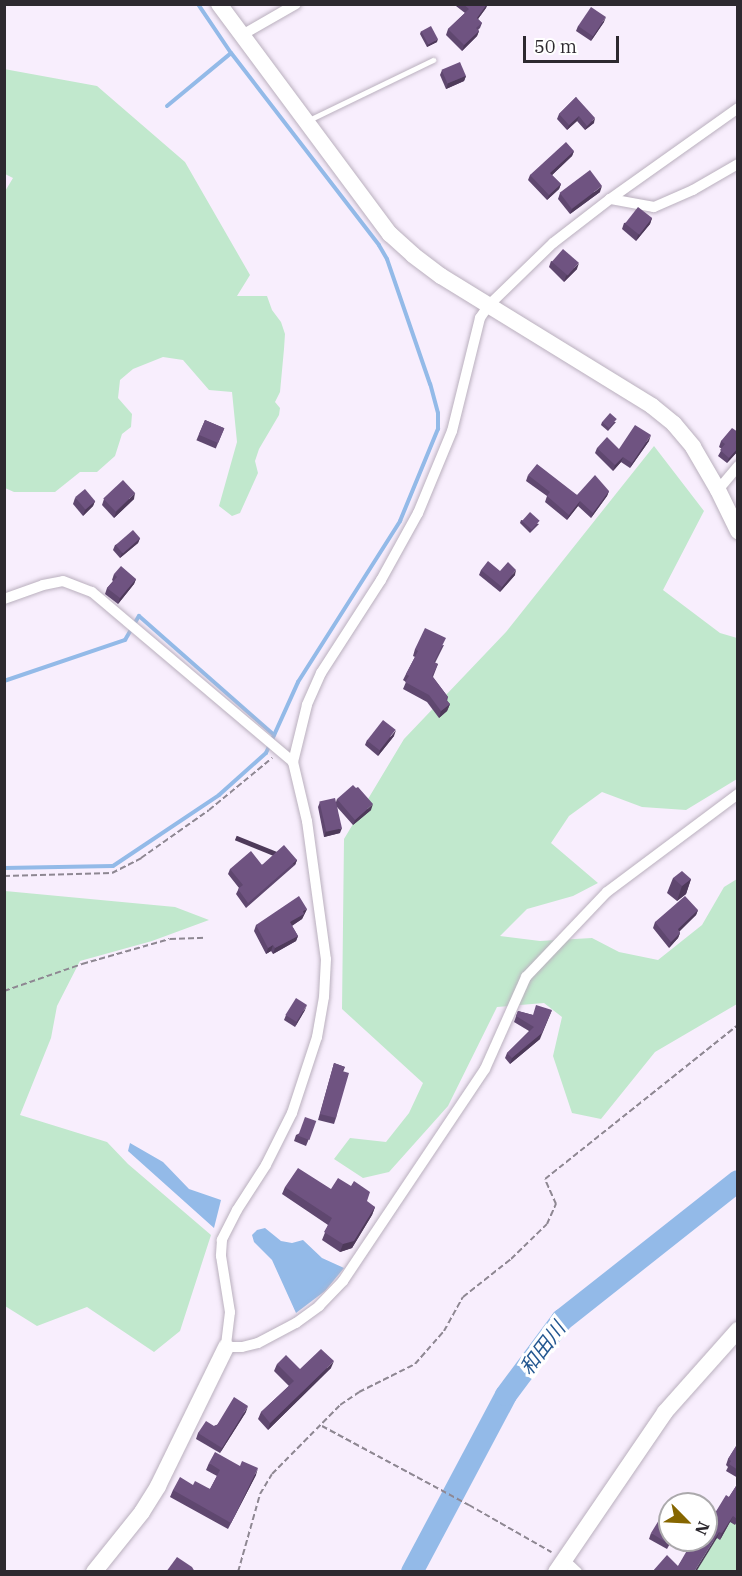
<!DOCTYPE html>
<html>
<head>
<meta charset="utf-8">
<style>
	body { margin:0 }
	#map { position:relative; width:742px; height:1576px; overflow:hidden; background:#f8eefd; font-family:"IBM Plex Serif","Noto Sans JP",serif }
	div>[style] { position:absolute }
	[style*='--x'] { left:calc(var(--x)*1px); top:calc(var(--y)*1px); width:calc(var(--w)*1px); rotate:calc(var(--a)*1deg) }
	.green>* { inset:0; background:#c1e8cd }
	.water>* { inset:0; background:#93bae8 }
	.stream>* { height:4px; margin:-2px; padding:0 2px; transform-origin:2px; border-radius:2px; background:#93bae8 }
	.river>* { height:22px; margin:-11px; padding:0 11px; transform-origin:11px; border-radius:11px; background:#93bae8 }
	.path>* { height:2px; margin-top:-1px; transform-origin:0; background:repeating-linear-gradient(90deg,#8e8792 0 6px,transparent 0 9px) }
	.roads { filter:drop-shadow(0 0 2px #bab0be) drop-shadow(0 0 2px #bab0be) }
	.lane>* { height:5px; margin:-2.5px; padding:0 2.5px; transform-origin:2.5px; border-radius:2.5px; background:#fff }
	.street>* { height:10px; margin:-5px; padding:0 5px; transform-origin:5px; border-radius:5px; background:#fff }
	.secondary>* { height:16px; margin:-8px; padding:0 8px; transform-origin:8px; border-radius:8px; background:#fff }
	.wall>* { inset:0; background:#5f476f; transform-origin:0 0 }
	.shaded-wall>* { inset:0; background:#4e3a5a; transform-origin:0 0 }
	.building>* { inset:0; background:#6f5381; transform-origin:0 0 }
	span { translate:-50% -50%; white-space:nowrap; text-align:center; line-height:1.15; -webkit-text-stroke:6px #fff; paint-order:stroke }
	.water-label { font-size:20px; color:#235790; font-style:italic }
	.frame { position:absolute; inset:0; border:6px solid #2d292f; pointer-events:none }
	.north { position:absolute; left:658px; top:1492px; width:60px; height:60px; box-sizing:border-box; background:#fff; border:2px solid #aba9ac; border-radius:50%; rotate:114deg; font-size:16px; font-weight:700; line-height:24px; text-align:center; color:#2d292f }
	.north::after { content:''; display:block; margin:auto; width:21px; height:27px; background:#866600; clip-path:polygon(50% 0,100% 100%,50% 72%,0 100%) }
	.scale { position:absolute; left:523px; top:36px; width:96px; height:27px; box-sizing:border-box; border:3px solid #2d292f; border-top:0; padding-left:8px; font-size:18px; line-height:21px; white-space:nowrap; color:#2d292f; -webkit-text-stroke:4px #fff; paint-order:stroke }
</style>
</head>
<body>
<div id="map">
	<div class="green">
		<i style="clip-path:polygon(4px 69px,97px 86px,185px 162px,250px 275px,237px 296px,267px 296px,272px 310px,281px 322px,285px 334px,284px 349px,280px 392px,275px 402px,280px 408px,279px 415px,259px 449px,255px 461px,258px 473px,240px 513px,232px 516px,219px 506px,237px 442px,232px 392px,209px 390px,183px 360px,163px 357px,133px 369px,120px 380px,118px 398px,132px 414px,131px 427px,122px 434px,115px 456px,97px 472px,80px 472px,55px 492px,14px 492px,5px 488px,4px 193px,13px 178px,5px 174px)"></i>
		<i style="clip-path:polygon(654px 446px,704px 511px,663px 590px,720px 633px,737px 638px,737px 779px,686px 810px,642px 807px,602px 792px,569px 816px,551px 843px,598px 883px,573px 896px,527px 909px,500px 936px,540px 941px,592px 938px,619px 952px,658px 960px,702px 925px,724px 887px,737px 879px,737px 1004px,655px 1052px,601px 1119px,572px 1113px,553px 1056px,562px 1017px,544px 1003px,497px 1007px,448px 1106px,389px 1172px,363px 1178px,334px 1159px,350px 1138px,386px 1142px,409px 1113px,423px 1083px,342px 1009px,344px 839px,404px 739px,506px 632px)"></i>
		<i style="clip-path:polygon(5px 891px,175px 907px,209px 920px,152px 941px,80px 961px,57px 1006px,51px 1038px,20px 1115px,107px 1142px,128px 1164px,211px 1235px,180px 1331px,154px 1352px,87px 1307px,37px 1326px,5px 1306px)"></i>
		<i style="clip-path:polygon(737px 1515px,737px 1571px,679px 1571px)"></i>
	</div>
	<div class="water">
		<i style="clip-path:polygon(130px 1143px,163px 1162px,189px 1189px,221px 1200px,214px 1228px,128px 1151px)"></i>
		<i style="clip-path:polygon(265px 1228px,281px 1241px,292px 1243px,303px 1240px,322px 1258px,344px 1268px,325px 1291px,296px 1313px,272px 1260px,254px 1242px,252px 1235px,257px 1230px)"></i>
	</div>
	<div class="stream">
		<i style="--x:167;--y:106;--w:83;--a:-39.6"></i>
		<i style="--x:231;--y:53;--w:59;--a:-124"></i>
		<i style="--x:4;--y:681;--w:128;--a:-18.7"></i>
		<i style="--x:125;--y:640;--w:28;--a:-60"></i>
		<i style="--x:139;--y:616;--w:180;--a:41.4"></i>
		<i style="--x:4;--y:868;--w:109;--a:-1.1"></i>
		<i style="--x:113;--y:866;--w:128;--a:-33.8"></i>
		<i style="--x:219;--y:795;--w:63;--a:-41.8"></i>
		<i style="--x:266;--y:753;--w:78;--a:-65.7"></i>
		<i style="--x:298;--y:682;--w:191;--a:-57.6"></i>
		<i style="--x:400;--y:521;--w:100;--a:-67.6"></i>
		<i style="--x:438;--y:429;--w:16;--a:-90"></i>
		<i style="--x:438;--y:413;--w:30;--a:-105"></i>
		<i style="--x:430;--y:384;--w:132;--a:-109"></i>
		<i style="--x:387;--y:259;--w:16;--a:-120"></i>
		<i style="--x:379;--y:245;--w:242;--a:-127.6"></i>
	</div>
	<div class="river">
		<i style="--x:412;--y:1572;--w:200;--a:-62"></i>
		<i style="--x:506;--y:1395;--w:94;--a:-53.3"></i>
		<i style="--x:562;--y:1320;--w:224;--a:-38.3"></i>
	</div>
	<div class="path">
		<i style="--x:4;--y:876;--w:108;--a:-1.6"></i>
		<i style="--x:112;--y:873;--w:33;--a:-27"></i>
		<i style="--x:141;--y:858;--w:83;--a:-35.2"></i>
		<i style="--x:209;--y:810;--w:82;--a:-39.5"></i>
		<i style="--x:4;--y:991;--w:83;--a:-19.1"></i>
		<i style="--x:82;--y:964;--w:91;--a:-15.9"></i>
		<i style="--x:170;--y:939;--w:36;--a:-2"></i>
		<i style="--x:322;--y:1426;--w:167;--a:28.3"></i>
		<i style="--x:469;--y:1505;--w:95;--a:29.8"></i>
		<i style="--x:238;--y:1572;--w:81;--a:-74.2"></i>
		<i style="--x:260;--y:1494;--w:23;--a:-59"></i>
		<i style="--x:272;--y:1474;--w:97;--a:-45.4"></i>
		<i style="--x:340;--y:1405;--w:23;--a:-34"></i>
		<i style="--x:359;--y:1392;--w:63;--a:-26.6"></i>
		<i style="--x:415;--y:1364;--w:44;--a:-48.7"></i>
		<i style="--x:444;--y:1331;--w:39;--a:-61"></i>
		<i style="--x:463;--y:1297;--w:61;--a:-38.4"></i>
		<i style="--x:511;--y:1259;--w:50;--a:-44.2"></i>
		<i style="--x:547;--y:1224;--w:22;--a:-66"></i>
		<i style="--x:556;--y:1204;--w:27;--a:-114"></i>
		<i style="--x:545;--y:1179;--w:247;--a:-38.6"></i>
	</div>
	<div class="roads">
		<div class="lane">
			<i style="--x:309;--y:120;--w:138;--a:-25.8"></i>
		</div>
		<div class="street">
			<i style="--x:242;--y:35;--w:62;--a:-29.9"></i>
			<i style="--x:738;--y:164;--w:52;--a:150"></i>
			<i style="--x:693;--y:190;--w:43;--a:156.4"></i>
			<i style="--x:654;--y:207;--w:45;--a:-169.7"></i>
			<i style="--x:610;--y:199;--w:72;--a:142.3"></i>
			<i style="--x:553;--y:243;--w:89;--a:135.9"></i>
			<i style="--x:489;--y:305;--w:16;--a:125"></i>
			<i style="--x:480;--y:318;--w:116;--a:103.9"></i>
			<i style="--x:452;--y:431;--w:89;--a:112.5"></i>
			<i style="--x:418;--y:513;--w:77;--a:118.9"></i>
			<i style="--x:381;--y:580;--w:111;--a:122.8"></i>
			<i style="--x:321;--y:673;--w:35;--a:114"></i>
			<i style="--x:307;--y:705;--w:59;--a:103.8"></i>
			<i style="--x:293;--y:762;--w:61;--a:76.7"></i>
			<i style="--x:307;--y:821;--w:139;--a:82.2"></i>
			<i style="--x:326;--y:959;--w:38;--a:93"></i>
			<i style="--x:324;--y:997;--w:41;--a:99.9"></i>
			<i style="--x:317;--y:1037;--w:80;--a:108.2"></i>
			<i style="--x:292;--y:1113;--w:58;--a:116.6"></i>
			<i style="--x:266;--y:1165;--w:54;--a:122.8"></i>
			<i style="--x:237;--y:1210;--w:34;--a:117"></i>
			<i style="--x:222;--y:1240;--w:16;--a:94"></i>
			<i style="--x:221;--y:1256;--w:57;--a:80.9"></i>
			<i style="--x:230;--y:1312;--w:35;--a:97"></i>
			<i style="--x:226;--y:1347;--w:16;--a:0"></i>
			<i style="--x:242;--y:1347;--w:16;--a:-14"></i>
			<i style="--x:258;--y:1343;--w:43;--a:-27.8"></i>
			<i style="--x:296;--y:1323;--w:29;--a:-36"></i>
			<i style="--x:319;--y:1306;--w:35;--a:-46"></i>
			<i style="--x:343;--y:1281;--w:255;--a:-56.2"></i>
			<i style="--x:485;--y:1069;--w:101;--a:-66"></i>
			<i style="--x:526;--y:977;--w:117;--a:-46.4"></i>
			<i style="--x:607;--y:892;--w:164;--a:-36.8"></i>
			<i style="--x:610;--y:199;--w:157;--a:-35.4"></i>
			<i style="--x:718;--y:490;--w:31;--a:-50"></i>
			<i style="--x:4;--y:599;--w:41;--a:-19.7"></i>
			<i style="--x:43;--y:585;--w:20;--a:-11"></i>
			<i style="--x:63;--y:581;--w:31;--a:21"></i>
			<i style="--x:92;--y:592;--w:263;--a:40.2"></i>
			<i style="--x:564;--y:1560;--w:18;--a:43"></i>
		</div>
		<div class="secondary">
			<i style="--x:219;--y:4;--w:287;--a:53.4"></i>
			<i style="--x:390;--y:234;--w:31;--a:42"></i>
			<i style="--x:413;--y:255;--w:35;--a:37"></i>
			<i style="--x:441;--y:276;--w:248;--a:31.6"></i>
			<i style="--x:652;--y:406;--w:28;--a:39"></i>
			<i style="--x:674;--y:424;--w:30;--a:50"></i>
			<i style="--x:693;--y:447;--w:50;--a:59.8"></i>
			<i style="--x:718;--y:490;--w:46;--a:64"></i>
			<i style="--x:94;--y:1572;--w:77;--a:-51.3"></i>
			<i style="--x:142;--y:1512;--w:31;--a:-58"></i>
			<i style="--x:158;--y:1486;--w:155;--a:-63.9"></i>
			<i style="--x:556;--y:1572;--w:194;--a:-55.7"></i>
			<i style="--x:665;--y:1412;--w:110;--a:-48.3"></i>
		</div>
	</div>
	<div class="wall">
		<i style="clip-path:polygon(456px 4px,488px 4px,486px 8px,478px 19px,482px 23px,480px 28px,478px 30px,479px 31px,477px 36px,462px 51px,446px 35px,448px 29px,465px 13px,456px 6px)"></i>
		<i style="clip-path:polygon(604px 22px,591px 41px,576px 31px,578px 26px)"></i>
		<i style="clip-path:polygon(421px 31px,437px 42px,427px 47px,420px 34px)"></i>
		<i style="clip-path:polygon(442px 70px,466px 76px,464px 81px,446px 89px,440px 75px)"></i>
		<i style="clip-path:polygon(576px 97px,594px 123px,585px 130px,577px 121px,567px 130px,557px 119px,559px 114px)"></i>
		<i style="clip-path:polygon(574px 151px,572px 156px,552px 175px,561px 184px,559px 189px,547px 200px,528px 180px,530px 175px)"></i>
		<i style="clip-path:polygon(600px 192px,570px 214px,558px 199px,560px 193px)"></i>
		<i style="clip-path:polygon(652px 218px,650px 224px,636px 241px,622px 229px,624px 223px)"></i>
		<i style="clip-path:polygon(551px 261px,577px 269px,564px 282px,549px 267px)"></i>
		<i style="left:205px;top:420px;width:21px;height:22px;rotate:23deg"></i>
		<i style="clip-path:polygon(602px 422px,616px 422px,608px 431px,601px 425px)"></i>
		<i style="clip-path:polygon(738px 432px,738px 451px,727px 463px,718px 456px,722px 449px,719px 447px,721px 441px)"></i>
		<i style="clip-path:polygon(649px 441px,630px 468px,621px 462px,613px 471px,595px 453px,597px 448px,619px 449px)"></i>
		<i style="clip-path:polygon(528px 475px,577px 495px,609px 491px,607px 496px,591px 518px,578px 506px,567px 520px,545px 502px,547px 496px,526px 481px)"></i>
		<i style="clip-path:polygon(75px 498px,95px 501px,93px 506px,83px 516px,73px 504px)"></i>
		<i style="clip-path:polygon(104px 499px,134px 499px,114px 518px,102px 505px)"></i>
		<i style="clip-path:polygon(521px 520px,539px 524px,530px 533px,520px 523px)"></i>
		<i style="clip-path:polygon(140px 538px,138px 543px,120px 558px,113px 550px,115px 545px)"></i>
		<i style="clip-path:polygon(481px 570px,500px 571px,515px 575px,500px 592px,479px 575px)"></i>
		<i style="clip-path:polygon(114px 574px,136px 579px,134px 584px,118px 604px,105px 594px,107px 588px,113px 581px,112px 580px)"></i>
		<i style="clip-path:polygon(444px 645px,435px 663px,438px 664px,433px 677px,448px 697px,447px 701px,450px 704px,447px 711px,439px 718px,427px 702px,403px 689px,406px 682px,403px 680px,406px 674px,415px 657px,413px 656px,415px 649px)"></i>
		<i style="clip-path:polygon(394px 736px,378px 756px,365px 745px,367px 740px)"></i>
		<i style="clip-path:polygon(337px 799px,371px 810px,353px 825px,337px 807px,340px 833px,324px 837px,318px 807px,320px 802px,336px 802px)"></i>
		<i style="clip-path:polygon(297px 860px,295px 865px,246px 908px,236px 894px,239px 888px,228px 874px,230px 869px)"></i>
		<i style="clip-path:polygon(673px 878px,691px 879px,686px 894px,677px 901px,667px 893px)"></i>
		<i style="clip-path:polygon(307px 909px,302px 919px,292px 926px,298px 936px,296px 941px,273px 954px,271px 951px,266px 954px,254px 931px,256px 925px)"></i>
		<i style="clip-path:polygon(698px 910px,696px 915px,679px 931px,680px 933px,678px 938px,669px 948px,653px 928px,655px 922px)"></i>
		<i style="clip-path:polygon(305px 1010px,295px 1027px,284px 1020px,286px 1015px)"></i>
		<i style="clip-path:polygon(518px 1011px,533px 1015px,540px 1039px,510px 1064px,505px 1058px,507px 1053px,529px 1031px,514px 1022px)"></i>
		<i style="clip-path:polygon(334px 1063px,345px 1067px,343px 1072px,336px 1118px,334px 1124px,318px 1120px)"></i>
		<i style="clip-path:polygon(314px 1126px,306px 1146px,294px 1141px,296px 1135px)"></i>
		<i style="clip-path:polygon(285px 1187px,331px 1189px,375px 1207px,372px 1215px,352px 1248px,340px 1252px,322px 1240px,328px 1225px,282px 1194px)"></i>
		<i style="clip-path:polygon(277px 1364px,300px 1369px,331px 1368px,268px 1430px,258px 1419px,261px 1412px,289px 1386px,274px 1371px)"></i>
		<i style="clip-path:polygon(246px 1412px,220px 1453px,196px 1439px,198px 1433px)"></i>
		<i style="clip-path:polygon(738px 1443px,738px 1478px,726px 1471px,728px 1467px,726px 1465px,728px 1459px)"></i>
		<i style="clip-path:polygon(209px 1463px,256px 1475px,228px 1529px,170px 1497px,173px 1490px,193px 1485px,210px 1489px,217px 1476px,206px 1470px)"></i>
		<i style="clip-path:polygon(738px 1483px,738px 1520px,735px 1525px,730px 1522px,720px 1540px,717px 1538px,678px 1566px,715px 1513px,729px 1497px)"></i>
		<i style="clip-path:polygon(651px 1533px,672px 1540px,667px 1549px,649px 1539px)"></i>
	</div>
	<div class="shaded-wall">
		<i style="clip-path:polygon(487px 4px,486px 8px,475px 23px,477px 18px)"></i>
		<i style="clip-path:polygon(606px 17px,604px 22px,591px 41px,593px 36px)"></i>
		<i style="clip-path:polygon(479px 31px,477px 36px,462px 51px,464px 45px)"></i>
		<i style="clip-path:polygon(438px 39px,437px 42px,427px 47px,428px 44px)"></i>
		<i style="clip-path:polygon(466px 76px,464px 81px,446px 89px,448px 83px)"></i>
		<i style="clip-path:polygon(579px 116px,577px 121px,567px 130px,569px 125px)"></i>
		<i style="clip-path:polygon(595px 118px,594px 123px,585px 130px,587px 126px)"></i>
		<i style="clip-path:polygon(574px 151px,572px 156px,549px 178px,550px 173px)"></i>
		<i style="clip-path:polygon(561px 184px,559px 189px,547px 200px,549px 195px)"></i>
		<i style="clip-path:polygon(602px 186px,600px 192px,570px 214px,572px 209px)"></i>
		<i style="clip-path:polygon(652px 218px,650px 224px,636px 241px,638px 235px)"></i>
		<i style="clip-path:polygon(579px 263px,577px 269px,564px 282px,566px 276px)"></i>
		<i style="clip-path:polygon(651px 435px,649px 441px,630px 468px,632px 463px)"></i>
		<i style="clip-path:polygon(738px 448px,738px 451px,727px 463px,729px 458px)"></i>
		<i style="clip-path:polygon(623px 457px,621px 462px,613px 471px,615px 465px)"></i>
		<i style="clip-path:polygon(609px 491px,607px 496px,591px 518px,593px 513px)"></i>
		<i style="clip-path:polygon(135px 493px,134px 499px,114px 518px,116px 512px)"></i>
		<i style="clip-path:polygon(95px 501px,93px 506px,83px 516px,85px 510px)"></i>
		<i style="clip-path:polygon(580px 501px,578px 506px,567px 520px,569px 515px)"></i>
		<i style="clip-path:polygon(140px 538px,138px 543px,120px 558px,122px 553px)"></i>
		<i style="clip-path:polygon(516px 570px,515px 575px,500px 592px,502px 587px)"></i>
		<i style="clip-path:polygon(136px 579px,134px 584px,118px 604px,120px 598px)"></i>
		<i style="clip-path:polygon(450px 704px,447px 711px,439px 718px,441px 711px)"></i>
		<i style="clip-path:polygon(396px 730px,394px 736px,378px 756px,380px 750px)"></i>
		<i style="clip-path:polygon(373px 804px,371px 810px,353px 825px,355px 820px)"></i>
		<i style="clip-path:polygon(342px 828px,340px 833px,324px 837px,326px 831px)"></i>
		<i style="left:297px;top:860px;width:5px;height:65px;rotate:112deg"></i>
		<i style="clip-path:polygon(691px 879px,686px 894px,677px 901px,682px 886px)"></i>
		<i style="clip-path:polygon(307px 909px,302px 919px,288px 928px,290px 922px,303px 911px)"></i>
		<i style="clip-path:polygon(698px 910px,696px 915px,676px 935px,678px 929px)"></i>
		<i style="clip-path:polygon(680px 933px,678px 938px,669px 948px,671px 942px)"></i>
		<i style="clip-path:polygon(298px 936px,296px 941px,273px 954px,275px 948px)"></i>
		<i style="clip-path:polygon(273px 945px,271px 951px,266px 954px,268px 948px)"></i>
		<i style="clip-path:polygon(307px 1005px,305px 1010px,295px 1027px,297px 1022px)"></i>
		<i style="clip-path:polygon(552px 1010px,540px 1039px,510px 1064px,512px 1058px)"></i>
		<i style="clip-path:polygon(375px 1207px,372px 1215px,352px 1248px,340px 1252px,343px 1244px)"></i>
		<i style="clip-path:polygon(334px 1361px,331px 1368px,268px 1430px,270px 1423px)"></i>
		<i style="clip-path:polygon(248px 1406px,246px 1412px,220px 1453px,222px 1448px)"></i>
		<i style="clip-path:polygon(258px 1468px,256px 1475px,228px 1529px,231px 1523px)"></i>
		<i style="clip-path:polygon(733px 1516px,730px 1522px,720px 1540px,722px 1533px)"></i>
		<i style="clip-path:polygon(719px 1532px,717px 1538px,696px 1572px,694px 1572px)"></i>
	</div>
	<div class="building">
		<i style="clip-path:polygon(463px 4px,487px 4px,477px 18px,482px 23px,476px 28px,479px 31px,464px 45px,448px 29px,469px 9px)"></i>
		<i style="left:591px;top:7px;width:18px;height:23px;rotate:34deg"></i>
		<i style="left:431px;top:26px;width:15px;height:11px;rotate:62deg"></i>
		<i style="left:460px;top:62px;width:15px;height:20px;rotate:67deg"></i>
		<i style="clip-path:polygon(576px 97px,595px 118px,587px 126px,579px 116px,569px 125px,559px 114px)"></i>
		<i style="clip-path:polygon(566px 142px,574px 151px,550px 173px,561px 184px,549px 195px,530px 175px)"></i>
		<i style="left:590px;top:170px;width:20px;height:38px;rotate:53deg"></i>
		<i style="left:638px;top:207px;width:18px;height:21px;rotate:38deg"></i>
		<i style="left:563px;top:249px;width:21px;height:17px;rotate:41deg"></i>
		<i style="left:610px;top:413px;width:9px;height:12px;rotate:41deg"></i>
		<i style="left:205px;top:420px;width:21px;height:16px;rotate:23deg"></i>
		<i style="clip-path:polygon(635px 425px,651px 435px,632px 463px,623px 457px,615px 465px,597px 448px,607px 437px,619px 449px)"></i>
		<i style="clip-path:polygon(732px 428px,738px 432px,738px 448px,729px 458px,720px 450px,725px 444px,721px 441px)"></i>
		<i style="clip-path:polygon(537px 464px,577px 495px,595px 475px,609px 491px,593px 513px,580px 501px,569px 515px,547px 496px,550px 492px,528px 475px)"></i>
		<i style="left:123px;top:480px;width:18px;height:27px;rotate:47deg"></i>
		<i style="left:85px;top:489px;width:16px;height:13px;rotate:50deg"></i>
		<i style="left:530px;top:512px;width:13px;height:12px;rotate:42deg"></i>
		<i style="left:133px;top:530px;width:11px;height:23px;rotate:49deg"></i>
		<i style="clip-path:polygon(488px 561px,500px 571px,508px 562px,516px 570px,502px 587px,481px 570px)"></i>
		<i style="clip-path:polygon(121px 566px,136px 579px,120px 598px,107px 588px,117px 577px,114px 574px)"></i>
		<i style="clip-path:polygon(425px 628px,446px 638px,434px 662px,438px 664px,432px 676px,448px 697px,446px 699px,450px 704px,441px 711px,429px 695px,405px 682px,409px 676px,406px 674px,418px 651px,415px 649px)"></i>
		<i style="left:383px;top:720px;width:16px;height:26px;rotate:38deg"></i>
		<i style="clip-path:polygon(353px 785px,356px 788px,358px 787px,373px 804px,355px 820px,337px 799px)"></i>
		<i style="left:335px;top:798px;width:31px;height:16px;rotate:77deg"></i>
		<i style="clip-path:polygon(284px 845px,297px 860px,248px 903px,238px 889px,243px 885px,230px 869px,251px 851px,262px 865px)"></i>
		<i style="clip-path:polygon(682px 871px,691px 879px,682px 886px,673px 878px)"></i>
		<i style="clip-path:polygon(299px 896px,307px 909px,303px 911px,304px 914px,290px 922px,298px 936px,275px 948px,273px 945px,268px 948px,256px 925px)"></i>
		<i style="clip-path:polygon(685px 896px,698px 910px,678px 929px,680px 933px,671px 942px,655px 922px)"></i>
		<i style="left:296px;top:998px;width:13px;height:20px;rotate:32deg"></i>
		<i style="clip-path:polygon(536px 1005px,552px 1010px,542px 1033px,512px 1058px,507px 1053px,534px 1027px,516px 1016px,518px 1011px,533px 1015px)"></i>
		<i style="clip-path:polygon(334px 1063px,345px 1067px,342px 1071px,349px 1073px,336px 1118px,320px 1114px)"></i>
		<i style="left:305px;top:1117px;width:12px;height:20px;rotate:20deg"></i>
		<i style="clip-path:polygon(298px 1168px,331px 1189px,338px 1178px,351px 1186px,354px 1181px,370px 1192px,367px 1201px,375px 1207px,354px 1241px,343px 1244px,324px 1232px,332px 1218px,285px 1187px)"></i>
		<i style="clip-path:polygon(321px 1349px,334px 1361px,270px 1423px,261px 1412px,294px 1381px,277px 1364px,286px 1355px,300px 1369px)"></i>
		<i style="clip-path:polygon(234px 1397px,248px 1406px,222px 1448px,198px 1433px,206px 1421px,214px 1426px,217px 1425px)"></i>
		<i style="clip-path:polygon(738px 1443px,738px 1470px,729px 1464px,731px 1461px,728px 1459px)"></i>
		<i style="clip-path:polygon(215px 1452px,240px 1466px,242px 1461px,258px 1468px,231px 1523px,173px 1490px,180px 1477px,193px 1485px,195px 1481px,210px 1489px,220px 1470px,209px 1463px)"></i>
		<i style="clip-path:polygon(738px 1483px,738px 1518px,737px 1519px,733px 1516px,722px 1533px,719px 1532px,694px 1572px,652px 1572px,667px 1555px,678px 1566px,693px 1540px,706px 1540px,706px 1519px,711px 1510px,715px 1513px,726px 1495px,729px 1497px)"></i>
		<i style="clip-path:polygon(667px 1507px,670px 1509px,670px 1540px,671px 1540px,669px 1544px,651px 1533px)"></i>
		<i style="clip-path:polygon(177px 1557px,192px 1567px,195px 1572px,166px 1572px)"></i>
	</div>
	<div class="water-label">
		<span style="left:542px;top:1348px;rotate:-53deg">和田川</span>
	</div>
	<div class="frame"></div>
	<div class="north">N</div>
	<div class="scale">50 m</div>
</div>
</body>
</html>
